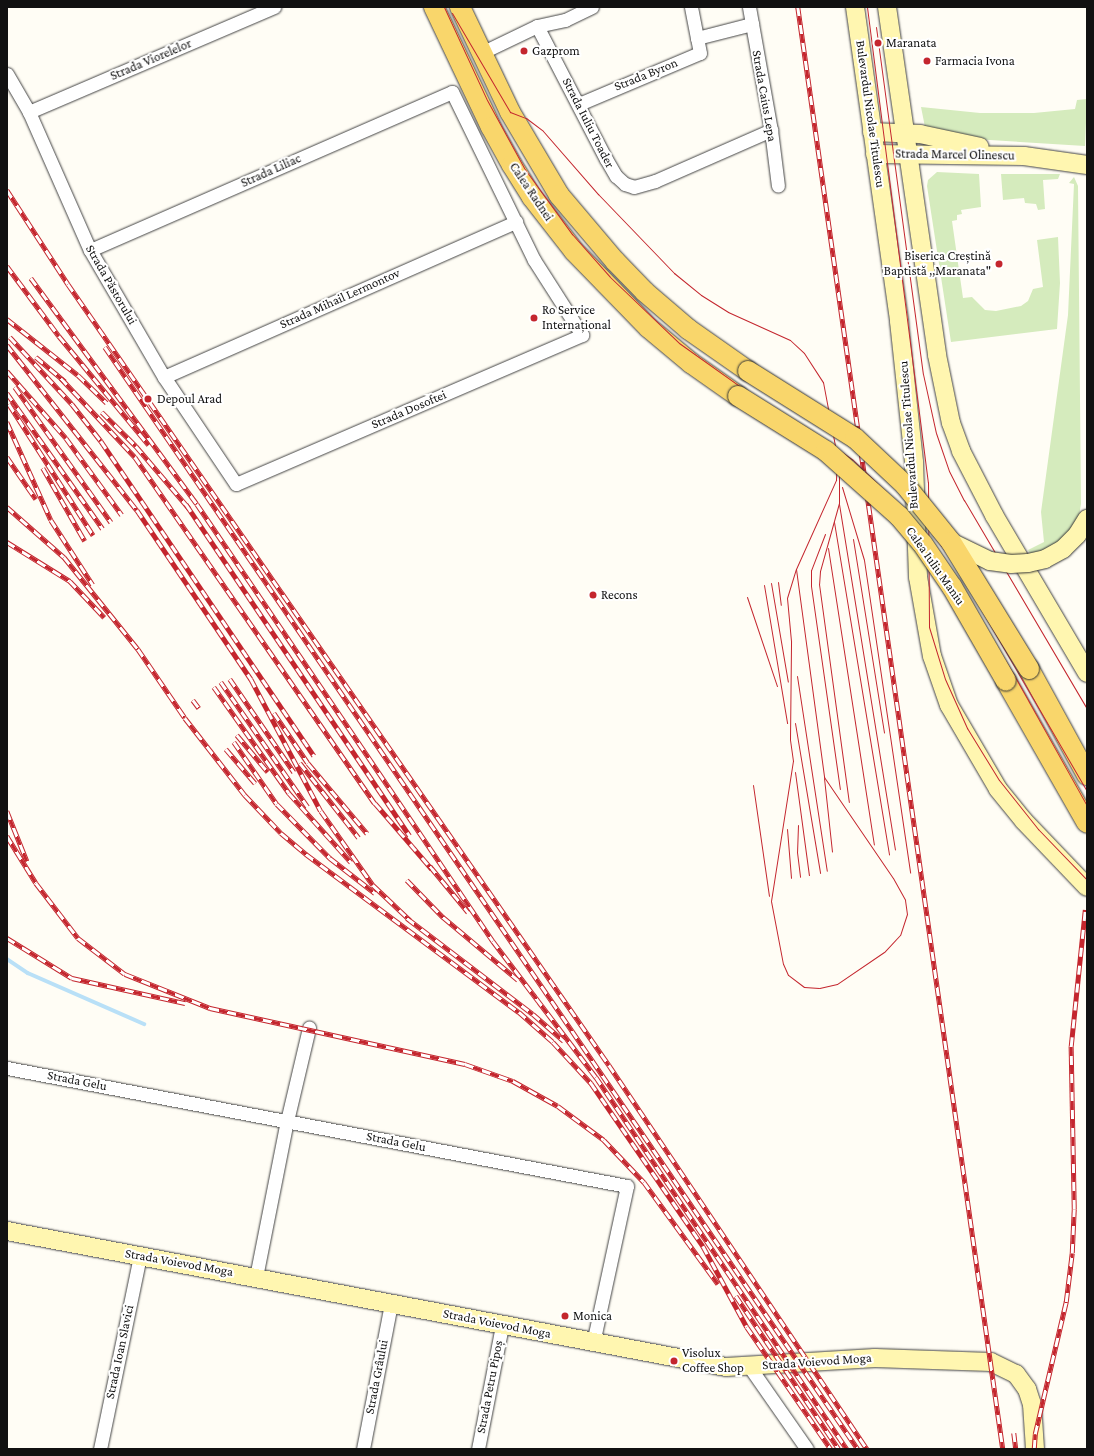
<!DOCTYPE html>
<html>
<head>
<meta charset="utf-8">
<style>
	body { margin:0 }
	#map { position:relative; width:1094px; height:1456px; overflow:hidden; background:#fffdf5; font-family:"Crimson Pro",serif }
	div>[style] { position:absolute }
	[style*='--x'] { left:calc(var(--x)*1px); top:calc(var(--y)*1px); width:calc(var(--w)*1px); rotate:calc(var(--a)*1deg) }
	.green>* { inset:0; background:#d5ebbd }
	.stream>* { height:3.5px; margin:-1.75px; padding:0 1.75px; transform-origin:1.75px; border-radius:1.75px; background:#b9e0f7 }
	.roads { filter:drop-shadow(0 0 1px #444) drop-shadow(0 0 1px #444) }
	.street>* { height:13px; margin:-6.5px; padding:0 6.5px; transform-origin:6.5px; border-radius:6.5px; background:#fff }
	.secondary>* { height:18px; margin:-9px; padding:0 9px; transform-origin:9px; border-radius:9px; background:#fff6b0 }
	.primary>* { height:20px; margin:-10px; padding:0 10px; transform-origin:10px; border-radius:10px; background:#f9d66b }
	.tram>* { height:1px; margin:-0.5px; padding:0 0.5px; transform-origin:0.5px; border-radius:0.5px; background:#c4262e }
	.rail>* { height:4.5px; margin-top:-2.25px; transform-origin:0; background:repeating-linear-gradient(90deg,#fff 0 9px,#c4262e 0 18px); box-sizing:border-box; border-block:1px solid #c4262e }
	.bridges { filter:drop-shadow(0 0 1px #333) drop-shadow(0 0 1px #333) }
	.secondary-bridge>* { height:18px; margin:-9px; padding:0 9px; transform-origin:9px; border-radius:9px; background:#fff6b0 }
	.primary-bridge>* { height:20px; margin:-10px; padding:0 10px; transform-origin:10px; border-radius:10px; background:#f9d66b }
	.dots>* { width:11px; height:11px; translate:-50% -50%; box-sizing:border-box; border:2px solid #fff; border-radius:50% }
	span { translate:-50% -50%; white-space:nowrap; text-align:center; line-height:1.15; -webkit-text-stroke:4px #fff; paint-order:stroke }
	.poi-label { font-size:13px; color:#111 }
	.left { translate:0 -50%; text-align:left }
	.right { translate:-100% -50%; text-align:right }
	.street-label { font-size:13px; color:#111 }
	.frame { position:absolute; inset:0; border:8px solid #111; pointer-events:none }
</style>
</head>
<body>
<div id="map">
	<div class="green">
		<i style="clip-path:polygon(1087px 99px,1085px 146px,974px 139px,925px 127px,921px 107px,980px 113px,1034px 113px,1075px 109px,1077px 100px)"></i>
		<i style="clip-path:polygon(937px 172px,979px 174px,981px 207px,961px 210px,962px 214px,957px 215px,957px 220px,952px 221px,963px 298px,972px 297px,985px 310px,996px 311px,1021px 306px,1028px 301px,1033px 289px,1043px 287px,1037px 240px,1058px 237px,1060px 283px,1057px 329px,951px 342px,927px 186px,928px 180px)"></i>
		<i style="clip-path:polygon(1001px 174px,1060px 174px,1058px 179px,1043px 180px,1045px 209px,1038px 210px,1036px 204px,1025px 203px,1024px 198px,1003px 200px)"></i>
		<i style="clip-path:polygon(1074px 177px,1078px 186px,1081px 504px,1079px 516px,1067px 535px,1053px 546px,1031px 555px,1028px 550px,1044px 542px,1041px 512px,1068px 315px,1074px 184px,1069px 183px)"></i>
	</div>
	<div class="stream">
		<i style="--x:7;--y:959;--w:25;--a:34"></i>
		<i style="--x:28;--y:973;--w:127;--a:23.7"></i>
	</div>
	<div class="roads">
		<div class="street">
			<i style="--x:691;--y:7;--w:32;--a:79"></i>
			<i style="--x:697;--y:38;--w:57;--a:-14.3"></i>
			<i style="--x:749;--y:7;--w:125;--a:79.9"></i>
			<i style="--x:771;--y:130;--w:56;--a:82.9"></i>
			<i style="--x:537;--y:26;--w:150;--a:62.6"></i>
			<i style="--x:606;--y:159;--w:20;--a:60"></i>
			<i style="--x:616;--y:176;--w:12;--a:42"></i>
			<i style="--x:625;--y:184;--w:9;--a:18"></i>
			<i style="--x:634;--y:187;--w:22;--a:-16"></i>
			<i style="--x:655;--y:181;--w:127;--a:-23.7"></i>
			<i style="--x:481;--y:53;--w:62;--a:-25.7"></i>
			<i style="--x:537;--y:26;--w:29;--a:-12"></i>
			<i style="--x:565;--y:20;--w:30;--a:-26"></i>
			<i style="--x:7;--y:74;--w:44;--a:59.9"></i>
			<i style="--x:29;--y:112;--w:151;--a:66.2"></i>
			<i style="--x:90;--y:250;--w:147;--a:59.8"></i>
			<i style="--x:164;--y:377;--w:129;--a:56.1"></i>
			<i style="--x:236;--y:484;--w:377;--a:-23.3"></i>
			<i style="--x:582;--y:335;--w:89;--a:-122.6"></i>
			<i style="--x:534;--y:260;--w:187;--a:-116"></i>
			<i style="--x:452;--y:92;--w:395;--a:156.4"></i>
			<i style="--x:579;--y:104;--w:131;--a:-22.9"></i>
			<i style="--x:700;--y:53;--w:15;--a:-101"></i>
			<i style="--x:29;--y:112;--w:267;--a:-23.2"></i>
			<i style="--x:164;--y:377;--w:385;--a:-23.8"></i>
			<i style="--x:7;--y:1068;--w:631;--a:10.78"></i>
			<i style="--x:627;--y:1186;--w:161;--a:102.2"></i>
			<i style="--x:256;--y:1277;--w:159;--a:-78.8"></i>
			<i style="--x:287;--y:1121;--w:96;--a:-76.7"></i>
			<i style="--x:749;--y:1366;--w:101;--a:55.1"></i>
			<i style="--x:100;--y:1449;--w:197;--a:-78.3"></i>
			<i style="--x:363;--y:1449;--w:148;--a:-79.1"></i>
			<i style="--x:478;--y:1449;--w:126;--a:-79"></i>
		</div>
		<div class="secondary">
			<i style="--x:855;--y:7;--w:317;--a:82"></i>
			<i style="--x:899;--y:321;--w:142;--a:83.9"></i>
			<i style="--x:914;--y:462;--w:115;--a:88"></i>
			<i style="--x:918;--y:577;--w:80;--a:80"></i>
			<i style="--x:932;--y:656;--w:52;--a:70.9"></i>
			<i style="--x:949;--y:705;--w:97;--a:59.7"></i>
			<i style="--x:998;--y:789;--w:41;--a:50.9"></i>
			<i style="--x:1024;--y:821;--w:91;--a:46.3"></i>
			<i style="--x:887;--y:7;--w:352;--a:81.8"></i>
			<i style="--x:937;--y:355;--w:69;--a:78.4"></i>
			<i style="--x:951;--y:423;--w:30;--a:70"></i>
			<i style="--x:961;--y:451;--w:72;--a:62.7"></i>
			<i style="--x:994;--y:515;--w:183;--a:59.5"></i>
			<i style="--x:872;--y:132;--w:48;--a:2.4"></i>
			<i style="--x:920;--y:134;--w:61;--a:12.2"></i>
			<i style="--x:875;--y:154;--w:149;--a:0.8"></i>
			<i style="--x:1024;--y:156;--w:64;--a:8.1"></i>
			<i style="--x:7;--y:1231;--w:732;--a:10.71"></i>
			<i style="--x:726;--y:1367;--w:149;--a:-3.5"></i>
			<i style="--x:875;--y:1358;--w:116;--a:2"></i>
			<i style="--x:991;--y:1362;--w:28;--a:26"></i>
			<i style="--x:1016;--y:1374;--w:19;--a:54"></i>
			<i style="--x:1027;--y:1389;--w:16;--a:72"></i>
			<i style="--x:1032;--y:1404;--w:45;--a:86.2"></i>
		</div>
		<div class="primary">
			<i style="--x:434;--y:7;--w:133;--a:64.6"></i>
			<i style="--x:491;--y:127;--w:43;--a:61.1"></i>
			<i style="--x:512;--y:165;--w:38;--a:58"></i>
			<i style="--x:532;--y:197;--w:68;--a:52.1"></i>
			<i style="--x:574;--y:251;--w:107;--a:45.8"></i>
			<i style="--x:649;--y:328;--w:55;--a:39.8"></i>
			<i style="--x:691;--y:363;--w:57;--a:35.1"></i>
			<i style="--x:460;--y:7;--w:116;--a:64.5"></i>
			<i style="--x:510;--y:112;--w:96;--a:59.4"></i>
			<i style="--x:559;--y:195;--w:87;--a:49.7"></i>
			<i style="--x:615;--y:261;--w:43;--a:45.9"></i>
			<i style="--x:645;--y:292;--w:57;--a:40.7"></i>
			<i style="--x:688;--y:329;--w:73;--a:35"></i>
			<i style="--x:1029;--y:669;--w:121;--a:61.3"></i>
			<i style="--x:1006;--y:681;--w:163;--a:60.3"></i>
		</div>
	</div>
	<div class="tram">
		<i style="--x:444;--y:7;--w:102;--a:65.2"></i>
		<i style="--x:487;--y:100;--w:77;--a:61.4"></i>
		<i style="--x:524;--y:168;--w:82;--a:54"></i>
		<i style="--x:572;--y:234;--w:57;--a:48.5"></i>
		<i style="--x:610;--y:277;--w:95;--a:43.7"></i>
		<i style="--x:679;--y:343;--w:77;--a:35.5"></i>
		<i style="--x:742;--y:388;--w:80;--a:31.7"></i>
		<i style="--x:810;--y:430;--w:52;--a:34.9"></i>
		<i style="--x:853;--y:460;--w:82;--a:44"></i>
		<i style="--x:912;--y:517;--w:68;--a:54"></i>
		<i style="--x:952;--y:572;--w:122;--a:59"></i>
		<i style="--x:1015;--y:677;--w:148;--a:60.8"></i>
		<i style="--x:867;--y:7;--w:479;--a:82.7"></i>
		<i style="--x:928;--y:482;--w:145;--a:89.6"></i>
		<i style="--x:929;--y:627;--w:54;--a:72.9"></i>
		<i style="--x:945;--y:679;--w:54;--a:65.8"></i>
		<i style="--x:967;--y:728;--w:61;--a:58.4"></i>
		<i style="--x:999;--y:780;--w:63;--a:51.5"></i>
		<i style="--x:1038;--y:829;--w:71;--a:46.1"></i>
		<i style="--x:452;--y:13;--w:115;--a:59.6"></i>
		<i style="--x:510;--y:112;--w:17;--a:21"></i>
		<i style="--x:526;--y:118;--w:21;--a:37"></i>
		<i style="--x:543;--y:131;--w:84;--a:48.9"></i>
		<i style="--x:598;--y:194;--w:110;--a:46.1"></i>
		<i style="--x:674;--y:273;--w:35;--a:39"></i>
		<i style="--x:701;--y:295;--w:32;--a:32"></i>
		<i style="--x:728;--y:312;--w:68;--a:24.3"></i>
		<i style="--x:790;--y:340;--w:19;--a:43"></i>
		<i style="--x:804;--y:353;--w:35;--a:57"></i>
		<i style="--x:823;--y:382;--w:70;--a:79.3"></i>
		<i style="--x:876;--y:27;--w:350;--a:82.3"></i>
		<i style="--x:923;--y:374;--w:60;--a:77.6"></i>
		<i style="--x:936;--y:433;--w:40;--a:71.1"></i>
		<i style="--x:949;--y:471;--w:33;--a:63"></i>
		<i style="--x:964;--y:500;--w:243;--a:59.5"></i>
		<i style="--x:839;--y:474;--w:29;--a:90"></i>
		<i style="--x:839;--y:503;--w:71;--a:105.6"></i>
		<i style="--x:820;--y:571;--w:13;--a:94"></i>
		<i style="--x:819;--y:584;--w:220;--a:82.2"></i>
		<i style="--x:842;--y:487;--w:76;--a:73.2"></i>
		<i style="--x:864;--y:560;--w:316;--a:81.6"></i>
		<i style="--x:839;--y:504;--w:350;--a:80.8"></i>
		<i style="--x:918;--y:515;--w:58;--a:52.7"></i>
		<i style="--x:953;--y:561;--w:266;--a:59.8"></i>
		<i style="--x:834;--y:522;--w:337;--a:80.6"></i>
		<i style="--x:825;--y:534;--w:39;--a:111"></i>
		<i style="--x:811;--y:570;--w:16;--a:90"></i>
		<i style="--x:811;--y:586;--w:205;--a:81.9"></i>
		<i style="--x:853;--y:539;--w:196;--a:80.9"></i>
		<i style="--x:828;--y:548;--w:300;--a:81.2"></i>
		<i style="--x:796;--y:569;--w:210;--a:82.3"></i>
		<i style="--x:824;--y:777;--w:122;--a:55.7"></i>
		<i style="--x:893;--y:878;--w:25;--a:61"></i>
		<i style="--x:905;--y:900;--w:14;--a:82"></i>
		<i style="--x:907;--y:914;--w:22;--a:108"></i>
		<i style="--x:900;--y:935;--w:23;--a:133"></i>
		<i style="--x:884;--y:952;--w:57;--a:145.8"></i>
		<i style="--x:837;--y:984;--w:18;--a:167"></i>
		<i style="--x:819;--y:988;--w:15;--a:-176"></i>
		<i style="--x:804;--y:987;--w:20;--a:-143"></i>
		<i style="--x:788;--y:975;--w:12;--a:-114"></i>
		<i style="--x:783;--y:964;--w:64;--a:-100.8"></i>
		<i style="--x:771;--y:901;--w:142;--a:-81.1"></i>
		<i style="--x:793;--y:761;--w:21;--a:-98"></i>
		<i style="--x:790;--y:740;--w:99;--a:-89.4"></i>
		<i style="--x:791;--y:641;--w:43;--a:-95.3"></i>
		<i style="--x:787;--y:598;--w:30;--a:-73"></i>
		<i style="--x:796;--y:569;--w:98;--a:-65.8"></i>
		<i style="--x:836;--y:480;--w:27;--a:-88"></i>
		<i style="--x:778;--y:582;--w:23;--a:83"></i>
		<i style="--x:771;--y:583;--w:100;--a:80.3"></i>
		<i style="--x:764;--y:585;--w:140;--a:80.5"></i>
		<i style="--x:747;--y:597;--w:94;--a:71.4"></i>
		<i style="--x:797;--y:676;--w:197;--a:81.3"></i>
		<i style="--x:795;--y:723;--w:152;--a:80.5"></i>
		<i style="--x:795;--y:772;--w:104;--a:82.3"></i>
		<i style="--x:824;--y:778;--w:74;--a:83.8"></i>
		<i style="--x:753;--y:785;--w:112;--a:81.8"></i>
		<i style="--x:798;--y:825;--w:27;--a:92"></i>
		<i style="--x:797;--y:852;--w:25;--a:83"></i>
		<i style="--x:787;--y:829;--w:49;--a:85.3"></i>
	</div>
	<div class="rail">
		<i style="--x:798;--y:7;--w:1456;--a:81.91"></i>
		<i style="--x:7;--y:190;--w:112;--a:57"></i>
		<i style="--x:68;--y:284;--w:950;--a:55.29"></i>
		<i style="--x:609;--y:1065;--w:463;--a:56.1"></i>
		<i style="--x:7;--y:266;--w:87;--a:53.4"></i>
		<i style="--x:59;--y:336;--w:141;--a:50.5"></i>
		<i style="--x:31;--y:278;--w:280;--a:53.7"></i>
		<i style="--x:197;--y:504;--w:528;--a:55.89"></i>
		<i style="--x:493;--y:941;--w:171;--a:52.9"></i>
		<i style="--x:596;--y:1077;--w:449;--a:56"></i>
		<i style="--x:7;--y:319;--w:90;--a:38.3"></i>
		<i style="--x:78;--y:375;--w:40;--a:44"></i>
		<i style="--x:10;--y:337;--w:91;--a:47.2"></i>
		<i style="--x:72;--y:404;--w:47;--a:51.9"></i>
		<i style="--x:101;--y:441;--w:380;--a:55.9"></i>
		<i style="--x:7;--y:345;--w:210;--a:51.8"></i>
		<i style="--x:137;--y:510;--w:204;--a:56"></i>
		<i style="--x:251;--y:679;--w:149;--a:62.1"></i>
		<i style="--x:321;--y:811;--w:90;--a:54.9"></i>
		<i style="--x:373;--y:885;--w:51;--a:43.4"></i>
		<i style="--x:105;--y:347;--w:1335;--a:55.66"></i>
		<i style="--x:36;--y:357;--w:38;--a:40"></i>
		<i style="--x:7;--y:371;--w:89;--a:48.6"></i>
		<i style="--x:66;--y:438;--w:95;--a:54"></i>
		<i style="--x:61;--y:378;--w:108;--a:46.9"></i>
		<i style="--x:135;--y:457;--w:421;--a:55.3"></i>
		<i style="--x:375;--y:803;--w:87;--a:49.2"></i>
		<i style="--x:15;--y:387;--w:166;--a:54.6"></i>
		<i style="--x:7;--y:393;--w:166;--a:54.8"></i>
		<i style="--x:9;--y:404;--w:156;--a:57.3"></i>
		<i style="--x:102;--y:412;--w:48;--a:45"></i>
		<i style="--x:136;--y:446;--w:82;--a:49.5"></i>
		<i style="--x:7;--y:422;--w:107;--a:65.8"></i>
		<i style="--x:51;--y:520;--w:77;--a:57.1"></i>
		<i style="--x:7;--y:457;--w:51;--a:55.4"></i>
		<i style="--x:43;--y:468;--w:84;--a:60.1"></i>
		<i style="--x:186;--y:504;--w:400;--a:56"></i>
		<i style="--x:7;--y:507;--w:76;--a:41.3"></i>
		<i style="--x:64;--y:557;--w:118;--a:51.2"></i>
		<i style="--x:138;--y:649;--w:83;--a:55.7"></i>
		<i style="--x:185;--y:718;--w:98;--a:52.1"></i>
		<i style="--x:245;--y:795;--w:52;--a:46.5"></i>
		<i style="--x:281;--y:833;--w:33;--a:40"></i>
		<i style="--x:306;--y:854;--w:265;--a:36.6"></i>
		<i style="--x:519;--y:1012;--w:45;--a:41.4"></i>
		<i style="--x:553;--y:1042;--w:56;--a:47.2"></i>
		<i style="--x:591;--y:1083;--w:198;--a:55.5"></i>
		<i style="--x:703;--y:1246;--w:92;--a:61.5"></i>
		<i style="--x:747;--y:1327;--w:148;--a:55.5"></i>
		<i style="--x:7;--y:542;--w:74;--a:31.8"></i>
		<i style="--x:70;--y:581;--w:50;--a:46.6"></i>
		<i style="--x:230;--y:679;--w:113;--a:55.5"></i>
		<i style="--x:221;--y:682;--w:152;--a:55.2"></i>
		<i style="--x:214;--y:687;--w:130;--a:54.7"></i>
		<i style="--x:289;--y:793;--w:93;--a:48.1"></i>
		<i style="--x:193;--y:700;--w:10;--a:53"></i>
		<i style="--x:274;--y:713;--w:60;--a:55.8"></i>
		<i style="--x:308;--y:763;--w:92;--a:49.9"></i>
		<i style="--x:237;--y:735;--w:48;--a:50"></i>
		<i style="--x:234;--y:742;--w:75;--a:55.3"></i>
		<i style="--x:277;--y:804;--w:76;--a:45.5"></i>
		<i style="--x:330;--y:858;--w:57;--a:37.9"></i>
		<i style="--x:226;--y:749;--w:45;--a:49.5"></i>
		<i style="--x:300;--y:763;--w:95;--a:51.8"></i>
		<i style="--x:7;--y:811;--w:54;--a:68.2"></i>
		<i style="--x:7;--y:836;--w:55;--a:58.3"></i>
		<i style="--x:36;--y:883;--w:69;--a:52.6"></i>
		<i style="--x:78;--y:938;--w:59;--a:37.5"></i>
		<i style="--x:125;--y:974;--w:92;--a:21.8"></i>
		<i style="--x:210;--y:1008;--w:261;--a:12.4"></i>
		<i style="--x:465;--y:1064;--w:51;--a:19.5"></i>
		<i style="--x:513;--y:1081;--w:51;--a:29.1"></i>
		<i style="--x:558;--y:1106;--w:57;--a:36.5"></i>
		<i style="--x:604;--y:1140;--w:58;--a:46.4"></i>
		<i style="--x:644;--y:1182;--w:126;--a:54"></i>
		<i style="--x:430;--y:866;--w:60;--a:50.4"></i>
		<i style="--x:407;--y:880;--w:52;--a:45.8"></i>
		<i style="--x:443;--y:917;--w:98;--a:40"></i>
		<i style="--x:407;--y:918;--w:158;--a:37.3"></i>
		<i style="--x:533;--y:1014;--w:41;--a:41.1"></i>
		<i style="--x:7;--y:938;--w:76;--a:31.6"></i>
		<i style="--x:72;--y:978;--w:116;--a:12.5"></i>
		<i style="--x:736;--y:1296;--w:184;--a:56.1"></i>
		<i style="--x:1014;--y:1433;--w:16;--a:83"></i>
		<i style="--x:1034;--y:1449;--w:15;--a:-86"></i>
		<i style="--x:1035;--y:1434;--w:136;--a:-76.8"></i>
		<i style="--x:1066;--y:1302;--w:49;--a:-83"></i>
		<i style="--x:1072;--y:1253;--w:44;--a:-87.4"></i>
		<i style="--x:1074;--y:1209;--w:163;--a:-91.1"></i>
		<i style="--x:1071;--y:1046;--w:137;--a:-84.1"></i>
	</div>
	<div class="bridges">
		<div class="secondary-bridge">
			<i style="--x:951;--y:542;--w:43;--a:26"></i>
			<i style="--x:990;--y:561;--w:21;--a:8"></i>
			<i style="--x:1011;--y:564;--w:17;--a:-3"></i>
			<i style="--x:1028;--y:563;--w:17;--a:-13"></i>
			<i style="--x:1045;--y:559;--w:21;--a:-29"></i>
			<i style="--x:1063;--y:549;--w:20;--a:-45"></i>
			<i style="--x:1077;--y:535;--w:19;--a:-58"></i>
		</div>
		<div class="primary-bridge">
			<i style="--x:748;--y:371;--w:126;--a:32.1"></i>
			<i style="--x:855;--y:438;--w:69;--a:43.2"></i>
			<i style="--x:905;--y:485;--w:73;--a:51.1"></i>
			<i style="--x:951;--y:542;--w:149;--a:58.4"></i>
			<i style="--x:738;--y:396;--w:104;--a:32"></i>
			<i style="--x:826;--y:451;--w:98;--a:41.7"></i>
			<i style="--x:899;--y:516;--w:35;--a:50"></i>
			<i style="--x:922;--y:543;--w:53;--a:55.7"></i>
			<i style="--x:952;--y:587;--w:108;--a:60.1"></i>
		</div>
	</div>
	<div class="dots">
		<i style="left:878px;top:43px;background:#c4262e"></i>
		<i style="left:524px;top:51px;background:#c4262e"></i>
		<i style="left:927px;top:61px;background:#c4262e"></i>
		<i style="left:999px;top:264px;background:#c4262e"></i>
		<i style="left:534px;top:318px;background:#c4262e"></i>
		<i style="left:148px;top:399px;background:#c4262e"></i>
		<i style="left:593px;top:595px;background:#c4262e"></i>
		<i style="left:565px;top:1316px;background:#c4262e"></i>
		<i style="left:674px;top:1361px;background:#c4262e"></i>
	</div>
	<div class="poi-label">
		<span class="left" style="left:886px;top:43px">Maranata</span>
		<span class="left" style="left:532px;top:51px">Gazprom</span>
		<span class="left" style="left:935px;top:61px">Farmacia Ivona</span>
		<span class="right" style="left:991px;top:264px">Biserica Creștină<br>Baptistă ,,Maranata"</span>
		<span class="left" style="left:542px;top:318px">Ro Service<br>Internațional</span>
		<span class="left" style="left:157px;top:399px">Depoul Arad</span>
		<span class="left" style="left:601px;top:595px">Recons</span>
		<span class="left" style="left:573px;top:1316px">Monica</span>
		<span class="left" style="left:682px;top:1361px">Visolux<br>Coffee Shop</span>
	</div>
	<div class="street-label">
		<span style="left:151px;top:60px;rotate:-23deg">Strada Viorelelor</span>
		<span style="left:646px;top:75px;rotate:-22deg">Strada Byron</span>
		<span style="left:764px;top:96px;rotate:80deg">Strada Caius Lepa</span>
		<span style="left:870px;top:114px;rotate:82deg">Bulevardul Nicolae Titulescu</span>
		<span style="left:588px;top:123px;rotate:63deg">Strada Iuliu Toader</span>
		<span style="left:955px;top:155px;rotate:1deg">Strada Marcel Olinescu</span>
		<span style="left:271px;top:171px;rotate:-24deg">Strada Liliac</span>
		<span style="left:531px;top:192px;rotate:56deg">Calea Radnei</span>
		<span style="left:111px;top:285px;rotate:60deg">Strada Păstorului</span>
		<span style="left:340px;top:299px;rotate:-24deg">Strada Mihail Lermontov</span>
		<span style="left:409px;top:410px;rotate:-23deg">Strada Dosoftei</span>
		<span style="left:909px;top:435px;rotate:-94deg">Bulevardul Nicolae Titulescu</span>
		<span style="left:935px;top:566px;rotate:55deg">Calea Iuliu Maniu</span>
		<span style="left:77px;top:1081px;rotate:11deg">Strada Gelu</span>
		<span style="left:396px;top:1142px;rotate:11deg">Strada Gelu</span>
		<span style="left:179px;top:1263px;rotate:10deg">Strada Voievod Moga</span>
		<span style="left:497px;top:1324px;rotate:11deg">Strada Voievod Moga</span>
		<span style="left:120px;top:1352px;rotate:-78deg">Strada Ioan Slavici</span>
		<span style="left:817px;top:1362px;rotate:-4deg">Strada Voievod Moga</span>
		<span style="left:377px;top:1377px;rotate:-79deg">Strada Grâului</span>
		<span style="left:490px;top:1387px;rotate:-79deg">Strada Petru Pipoș</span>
	</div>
	<div class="frame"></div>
</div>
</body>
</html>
